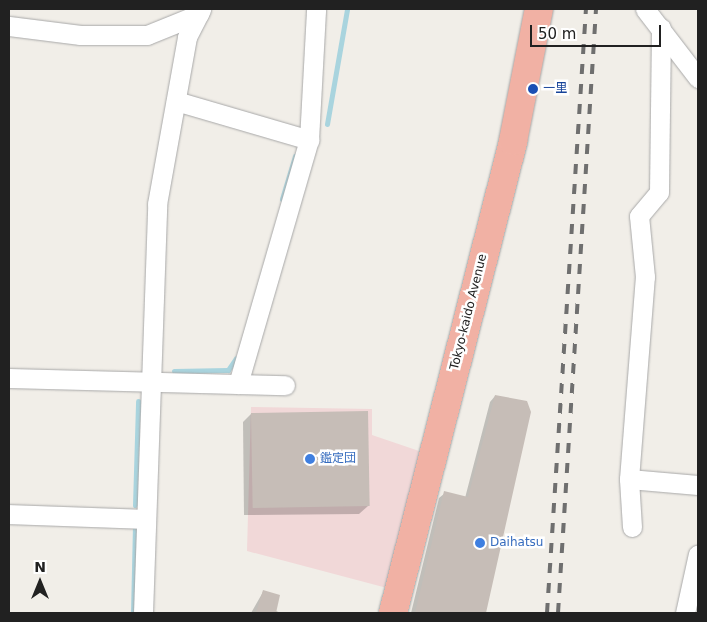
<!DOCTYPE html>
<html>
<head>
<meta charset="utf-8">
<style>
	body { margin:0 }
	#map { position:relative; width:707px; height:622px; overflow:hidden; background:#f1eee8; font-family:"DejaVu Sans","Noto Sans JP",sans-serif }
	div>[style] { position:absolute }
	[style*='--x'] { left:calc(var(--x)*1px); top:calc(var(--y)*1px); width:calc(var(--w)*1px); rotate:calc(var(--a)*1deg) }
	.commercial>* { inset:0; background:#f1d8d8 }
	.shadow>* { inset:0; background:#0003 }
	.stream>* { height:5px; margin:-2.5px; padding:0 2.5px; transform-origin:2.5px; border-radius:2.5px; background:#a9d4de }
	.building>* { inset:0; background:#c6bdb7; transform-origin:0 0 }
	.roads { filter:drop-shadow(0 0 1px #a8a8a8) drop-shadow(0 0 1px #a8a8a8) }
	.minor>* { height:19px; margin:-9.5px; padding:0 9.5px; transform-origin:9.5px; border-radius:9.5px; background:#fff }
	.trunk>* { height:28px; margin:-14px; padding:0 14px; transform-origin:14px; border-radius:14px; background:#f1b1a4 }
	.rail>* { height:4px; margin-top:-2px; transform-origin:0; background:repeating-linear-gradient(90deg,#6f6f6f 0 10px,transparent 0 20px) }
	.dots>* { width:14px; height:14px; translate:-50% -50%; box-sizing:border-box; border:2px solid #fff; border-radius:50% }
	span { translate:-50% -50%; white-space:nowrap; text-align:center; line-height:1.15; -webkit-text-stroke:5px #fff; paint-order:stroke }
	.transit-label { font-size:12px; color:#164399 }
	.left { translate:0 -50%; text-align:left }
	.street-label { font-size:12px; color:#212121 }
	.shop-label { font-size:12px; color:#366cbe }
	.frame { position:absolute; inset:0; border:10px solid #212121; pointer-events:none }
	.north { position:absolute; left:15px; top:557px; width:50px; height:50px; -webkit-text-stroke:4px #fff; paint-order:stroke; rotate:0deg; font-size:14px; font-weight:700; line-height:20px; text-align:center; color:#212121 }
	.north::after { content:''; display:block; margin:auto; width:18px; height:22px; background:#212121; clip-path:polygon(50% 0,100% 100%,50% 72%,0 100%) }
	.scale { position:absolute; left:530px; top:25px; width:131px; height:22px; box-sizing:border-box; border:2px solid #212121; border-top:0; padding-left:6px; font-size:15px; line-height:18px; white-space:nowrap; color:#212121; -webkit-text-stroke:4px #fff; paint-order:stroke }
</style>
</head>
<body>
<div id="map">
	<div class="commercial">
		<i style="clip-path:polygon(251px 407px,372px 409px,372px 435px,422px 452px,387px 588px,247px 551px)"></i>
	</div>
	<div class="shadow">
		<i style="clip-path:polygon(495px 396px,530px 412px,484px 613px,411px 613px,439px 498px,445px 493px,465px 498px,490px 402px)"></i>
		<i style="clip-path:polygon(251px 414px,368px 506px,359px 514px,244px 515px,243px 422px)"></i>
		<i style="clip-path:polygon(263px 592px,276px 611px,281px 613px,251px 613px)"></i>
	</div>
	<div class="stream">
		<i style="--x:327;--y:124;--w:117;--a:-80.1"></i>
		<i style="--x:282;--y:199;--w:45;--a:-73.2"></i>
		<i style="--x:174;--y:371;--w:54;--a:-1.1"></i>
		<i style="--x:228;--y:370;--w:14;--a:-56"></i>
		<i style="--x:135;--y:505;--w:104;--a:-88.3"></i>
		<i style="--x:133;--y:613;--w:91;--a:-88.7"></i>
	</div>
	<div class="building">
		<i style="clip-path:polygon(495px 395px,527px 401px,531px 412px,486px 613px,415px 613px,444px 491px,468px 497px)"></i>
		<i style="left:368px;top:411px;width:95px;height:117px;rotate:89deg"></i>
		<i style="clip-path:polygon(263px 590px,280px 595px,276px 613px,256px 613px)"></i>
	</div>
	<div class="roads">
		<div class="minor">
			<i style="--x:645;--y:9;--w:87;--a:52.5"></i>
			<i style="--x:9;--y:26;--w:72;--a:7.2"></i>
			<i style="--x:80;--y:35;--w:67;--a:0"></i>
			<i style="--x:147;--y:35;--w:56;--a:-22"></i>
			<i style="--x:176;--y:101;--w:139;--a:16.3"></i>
			<i style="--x:309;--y:140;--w:131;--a:-86.9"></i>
			<i style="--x:9;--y:378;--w:276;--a:1.5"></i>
			<i style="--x:238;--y:384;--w:254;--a:-73.8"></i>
			<i style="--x:629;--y:479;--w:69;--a:5"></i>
			<i style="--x:9;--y:514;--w:136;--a:2.1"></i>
			<i style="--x:632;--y:527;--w:48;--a:-93.6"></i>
			<i style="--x:629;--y:479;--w:203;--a:-85.5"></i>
			<i style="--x:645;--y:277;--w:61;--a:-95.6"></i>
			<i style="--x:639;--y:216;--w:31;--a:-50"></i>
			<i style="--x:659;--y:192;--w:164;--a:-89.3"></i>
			<i style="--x:143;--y:613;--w:409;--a:-88"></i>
			<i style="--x:157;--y:204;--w:170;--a:-79.8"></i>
			<i style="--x:187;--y:37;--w:31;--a:-63"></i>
			<i style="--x:685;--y:613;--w:60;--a:-77.6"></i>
		</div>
		<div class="trunk">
			<i style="--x:393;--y:613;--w:487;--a:-75.7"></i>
			<i style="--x:513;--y:141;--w:135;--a:-78.9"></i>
		</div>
	</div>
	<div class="rail">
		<i style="--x:547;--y:613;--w:605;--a:-86.31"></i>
		<i style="--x:558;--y:613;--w:605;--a:-86.4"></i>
	</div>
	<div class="dots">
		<i style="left:533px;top:89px;background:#1a4fb4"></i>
		<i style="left:310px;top:459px;background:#3f7fe0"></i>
		<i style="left:480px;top:543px;background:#3f7fe0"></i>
	</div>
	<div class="transit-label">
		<span class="left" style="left:543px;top:89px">一里</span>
	</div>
	<div class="street-label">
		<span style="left:469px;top:312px;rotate:-76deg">Tokyo-kaido Avenue</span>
	</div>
	<div class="shop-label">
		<span class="left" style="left:320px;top:459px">鑑定団</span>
		<span class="left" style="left:490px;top:543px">Daihatsu</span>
	</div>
	<div class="frame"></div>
	<div class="north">N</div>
	<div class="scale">50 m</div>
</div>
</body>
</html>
